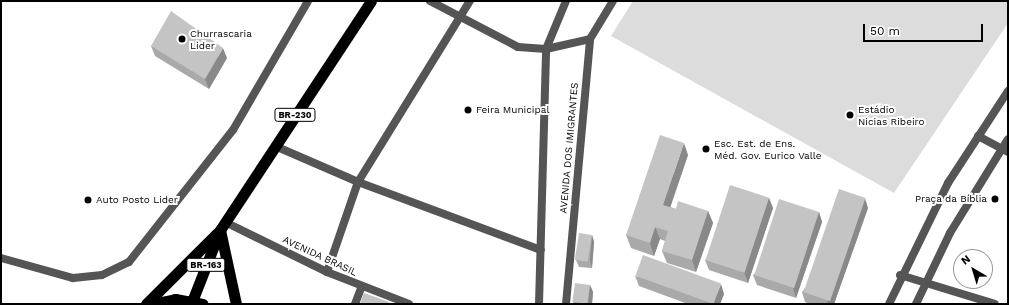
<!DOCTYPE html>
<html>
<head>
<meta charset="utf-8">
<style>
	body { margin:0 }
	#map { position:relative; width:1009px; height:305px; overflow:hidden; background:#fff; font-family:"Work Sans",sans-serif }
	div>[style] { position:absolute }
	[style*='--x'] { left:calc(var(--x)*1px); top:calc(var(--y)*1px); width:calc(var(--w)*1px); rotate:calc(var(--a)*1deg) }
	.green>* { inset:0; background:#dcdcdc }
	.minor>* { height:8px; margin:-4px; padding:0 4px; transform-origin:4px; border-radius:4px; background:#555 }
	.trunk>* { height:11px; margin:-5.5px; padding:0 5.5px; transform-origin:5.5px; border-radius:5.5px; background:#000 }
	.wall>* { inset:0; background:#a9a9a9 }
	.shaded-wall>* { inset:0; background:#898989 }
	.building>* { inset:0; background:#c4c4c4; transform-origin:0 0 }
	.dots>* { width:11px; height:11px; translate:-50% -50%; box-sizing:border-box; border:2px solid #fff; border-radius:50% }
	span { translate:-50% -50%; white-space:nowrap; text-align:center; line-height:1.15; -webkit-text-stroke:4px #fff; paint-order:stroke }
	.shield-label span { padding:1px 3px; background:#fff; border:1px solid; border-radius:3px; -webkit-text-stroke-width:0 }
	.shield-label { font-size:9px; color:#000; font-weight:700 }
	.poi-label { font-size:10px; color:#000 }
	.left { translate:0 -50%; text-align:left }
	.right { translate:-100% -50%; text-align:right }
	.street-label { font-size:10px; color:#000 }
	.frame { position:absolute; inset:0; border:2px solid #000; pointer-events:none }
	.north { position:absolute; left:953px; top:249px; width:40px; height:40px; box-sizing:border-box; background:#fff; border:1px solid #999; border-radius:50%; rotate:322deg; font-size:11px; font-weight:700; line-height:16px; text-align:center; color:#000 }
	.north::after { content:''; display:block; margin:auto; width:14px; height:18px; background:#000; clip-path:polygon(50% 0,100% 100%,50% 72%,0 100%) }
	.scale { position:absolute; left:863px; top:24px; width:120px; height:18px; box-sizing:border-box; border:2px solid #000; border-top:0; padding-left:5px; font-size:12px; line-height:14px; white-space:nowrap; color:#000; -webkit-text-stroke:3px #fff; paint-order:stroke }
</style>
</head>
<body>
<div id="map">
	<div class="green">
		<i style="clip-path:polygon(633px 1px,1008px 1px,1008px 23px,894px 193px,611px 36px)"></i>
	</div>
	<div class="minor">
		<i style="--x:430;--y:1;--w:99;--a:27.6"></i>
		<i style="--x:518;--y:47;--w:28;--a:4"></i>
		<i style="--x:546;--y:49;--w:45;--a:-12.8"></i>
		<i style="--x:978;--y:136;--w:34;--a:28"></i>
		<i style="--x:275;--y:146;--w:90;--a:23.4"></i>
		<i style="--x:358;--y:182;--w:195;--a:20.4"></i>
		<i style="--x:225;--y:222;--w:114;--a:26.1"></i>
		<i style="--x:327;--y:272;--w:88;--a:21.3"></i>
		<i style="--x:1;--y:258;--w:75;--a:15.5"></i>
		<i style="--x:73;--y:278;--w:29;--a:-6"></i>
		<i style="--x:102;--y:275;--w:30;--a:-26"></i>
		<i style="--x:129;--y:262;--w:168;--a:-51.8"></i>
		<i style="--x:233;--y:130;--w:149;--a:-59.8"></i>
		<i style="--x:327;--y:272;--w:95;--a:-71"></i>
		<i style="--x:358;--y:182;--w:213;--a:-58.3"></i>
		<i style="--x:900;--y:275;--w:99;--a:17"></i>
		<i style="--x:355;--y:304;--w:19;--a:-69"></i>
		<i style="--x:539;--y:304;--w:255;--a:-88.4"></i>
		<i style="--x:546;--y:49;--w:52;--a:-67.4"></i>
		<i style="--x:566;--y:304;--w:266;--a:-84.8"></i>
		<i style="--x:590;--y:39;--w:44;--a:-58.8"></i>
		<i style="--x:889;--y:304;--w:135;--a:-64"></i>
		<i style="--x:948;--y:183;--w:110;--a:-56.9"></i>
		<i style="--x:916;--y:304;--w:79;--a:-64.4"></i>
		<i style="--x:950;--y:233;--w:110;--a:-58.3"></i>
	</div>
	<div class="trunk">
		<i style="--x:220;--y:230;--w:76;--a:77.8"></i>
		<i style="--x:146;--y:304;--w:100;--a:-45"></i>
		<i style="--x:152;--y:304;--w:24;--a:-12"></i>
		<i style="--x:175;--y:299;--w:28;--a:10"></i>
		<i style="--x:191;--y:304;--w:79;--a:-68.6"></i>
		<i style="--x:220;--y:230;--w:274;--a:-56.6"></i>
	</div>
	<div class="wall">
		<i style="clip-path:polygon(151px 46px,227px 58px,209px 89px,155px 56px)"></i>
		<i style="clip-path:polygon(688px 155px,670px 207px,676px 209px,708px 211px,713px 223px,696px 272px,667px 263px,662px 251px,665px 241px,660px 239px,654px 256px,631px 248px,626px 235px)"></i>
		<i style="clip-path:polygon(769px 198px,773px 208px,748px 283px,709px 270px,705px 260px)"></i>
		<i style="clip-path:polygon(868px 208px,834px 304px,810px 304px,805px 302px,802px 292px)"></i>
		<i style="clip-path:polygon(819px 212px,822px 222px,796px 298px,757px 285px,753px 275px)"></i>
		<i style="clip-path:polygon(592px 235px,594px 242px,592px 268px,579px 267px,576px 260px)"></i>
		<i style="clip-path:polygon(635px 276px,724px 294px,720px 304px,688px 304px,639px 286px)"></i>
		<i style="clip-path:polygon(590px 285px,593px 292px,592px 304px,574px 304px,573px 302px)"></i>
	</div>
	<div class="shaded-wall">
		<i style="clip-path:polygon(223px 48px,227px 58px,209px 89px,205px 79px)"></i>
		<i style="clip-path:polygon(684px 143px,688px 155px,667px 217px,663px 205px)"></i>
		<i style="clip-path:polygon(769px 198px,773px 208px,748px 283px,744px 272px)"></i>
		<i style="clip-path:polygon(865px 198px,868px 208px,834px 304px,828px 304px,827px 301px)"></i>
		<i style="clip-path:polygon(708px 211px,713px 223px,696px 272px,692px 260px)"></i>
		<i style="clip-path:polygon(819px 212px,822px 222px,796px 298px,793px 288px)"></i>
		<i style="clip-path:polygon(655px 227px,660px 239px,654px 256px,650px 243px)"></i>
		<i style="clip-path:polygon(592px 235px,594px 242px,592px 268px,590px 261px)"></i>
		<i style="clip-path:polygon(721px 284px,724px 294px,720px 304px,713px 304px)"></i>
		<i style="clip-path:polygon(590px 285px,593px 292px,592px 304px,588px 304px)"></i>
	</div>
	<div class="building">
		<i style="clip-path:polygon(171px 11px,223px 48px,205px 79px,151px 46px)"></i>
		<i style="clip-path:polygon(660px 135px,684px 143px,663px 205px,676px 209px,678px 201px,708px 211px,692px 260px,662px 251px,668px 231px,655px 227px,650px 243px,626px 235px)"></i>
		<i style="left:730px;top:185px;width:41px;height:79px;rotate:18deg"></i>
		<i style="left:839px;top:189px;width:28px;height:109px;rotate:19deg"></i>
		<i style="left:779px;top:199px;width:42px;height:80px;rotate:18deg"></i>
		<i style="left:579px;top:233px;width:13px;height:27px;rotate:9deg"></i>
		<i style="left:643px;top:255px;width:83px;height:22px;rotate:20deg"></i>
		<i style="left:575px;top:283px;width:15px;height:19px;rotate:8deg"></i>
		<i style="clip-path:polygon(364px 293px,389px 302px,388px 304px,360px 304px)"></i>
	</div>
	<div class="dots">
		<i style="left:182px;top:39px;background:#000"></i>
		<i style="left:468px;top:110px;background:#000"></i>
		<i style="left:850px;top:115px;background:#000"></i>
		<i style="left:706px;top:149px;background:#000"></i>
		<i style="left:995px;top:199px;background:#000"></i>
		<i style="left:88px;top:200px;background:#000"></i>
	</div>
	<div class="shield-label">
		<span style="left:295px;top:115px">BR-230</span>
		<span style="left:206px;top:265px">BR-163</span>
	</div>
	<div class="poi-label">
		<span class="left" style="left:190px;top:39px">Churrascaria<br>Lider</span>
		<span class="left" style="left:858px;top:115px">Estádio<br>Nicias Ribeiro</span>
		<span class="left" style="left:476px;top:110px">Feira Municipal</span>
		<span class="left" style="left:714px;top:149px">Esc. Est. de Ens.<br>Méd. Gov. Eurico Valle</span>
		<span class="right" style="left:987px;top:199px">Praça da Bíblia</span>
		<span class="left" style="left:96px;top:200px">Auto Posto Lider</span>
	</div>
	<div class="street-label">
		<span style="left:569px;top:148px;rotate:-85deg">AVENIDA DOS IMIGRANTES</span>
		<span style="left:320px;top:256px;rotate:25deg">AVENIDA BRASIL</span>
	</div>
	<div class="frame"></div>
	<div class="north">N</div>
	<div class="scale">50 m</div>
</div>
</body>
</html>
